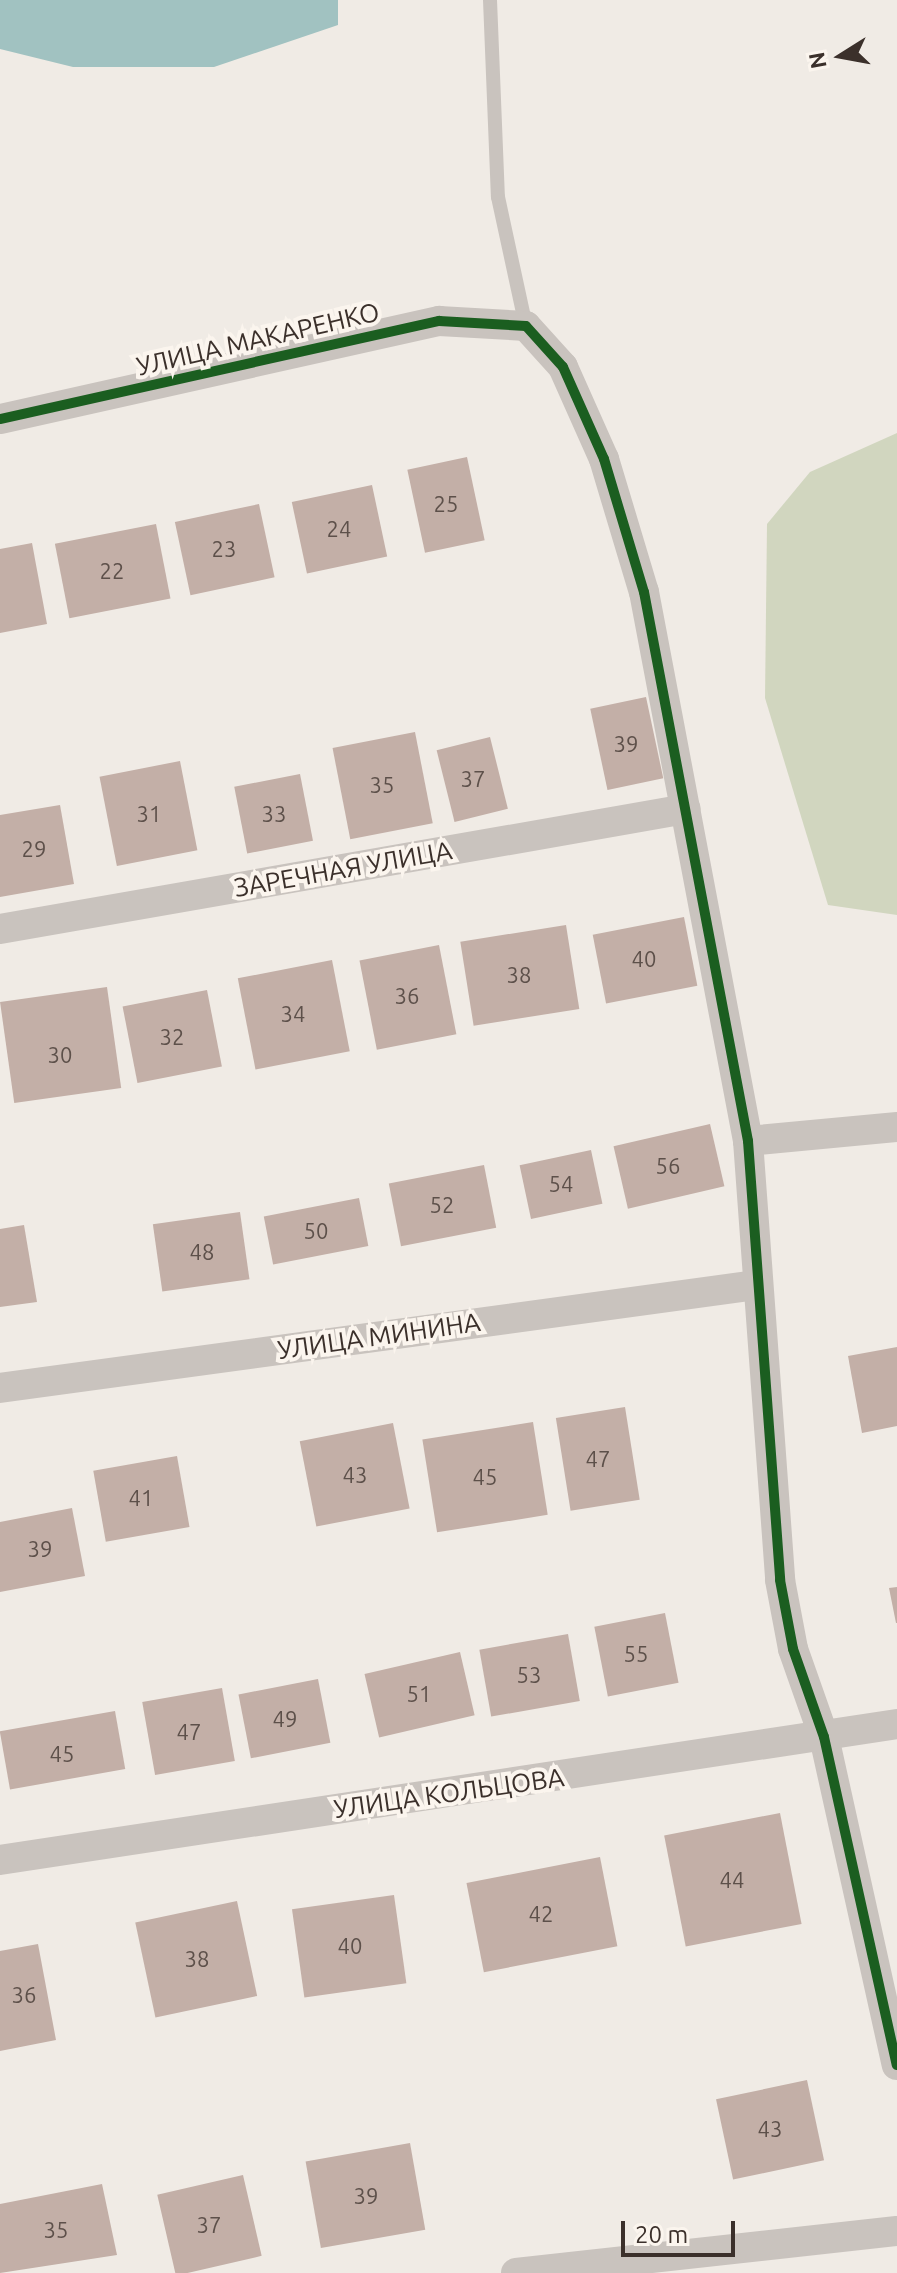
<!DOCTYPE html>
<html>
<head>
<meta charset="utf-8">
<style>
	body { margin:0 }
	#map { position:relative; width:897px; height:2273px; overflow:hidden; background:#f0ebe5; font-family:Ubuntu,sans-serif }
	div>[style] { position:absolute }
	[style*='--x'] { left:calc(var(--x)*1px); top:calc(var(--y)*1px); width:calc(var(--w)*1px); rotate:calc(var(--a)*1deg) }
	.green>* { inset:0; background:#d1d6bf }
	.water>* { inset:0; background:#a1c2c1 }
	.building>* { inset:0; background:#c3afa7; transform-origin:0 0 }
	.lane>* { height:14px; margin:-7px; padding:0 7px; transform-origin:7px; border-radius:7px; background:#c9c3be }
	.street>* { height:30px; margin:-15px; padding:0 15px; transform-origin:15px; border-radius:15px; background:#c9c3be }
	.cycleway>* { height:10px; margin:-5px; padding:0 5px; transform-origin:5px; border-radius:5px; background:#1b5e20 }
	span { translate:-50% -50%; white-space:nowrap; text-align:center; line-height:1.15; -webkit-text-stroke:8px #fbf5ee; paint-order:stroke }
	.number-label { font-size:22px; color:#5d504a }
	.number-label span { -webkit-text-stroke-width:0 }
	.street-label { font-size:26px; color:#3b302b }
	.north { position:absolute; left:801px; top:16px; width:80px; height:80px; -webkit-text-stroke:6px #fbf5ee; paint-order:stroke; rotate:259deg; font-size:22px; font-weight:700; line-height:32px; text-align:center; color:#3b302b }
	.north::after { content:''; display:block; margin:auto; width:28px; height:36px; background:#3b302b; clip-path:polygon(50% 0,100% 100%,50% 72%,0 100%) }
	.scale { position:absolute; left:621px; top:2221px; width:114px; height:36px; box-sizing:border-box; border:4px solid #3b302b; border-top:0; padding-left:10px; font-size:24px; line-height:28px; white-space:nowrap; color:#3b302b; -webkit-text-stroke:6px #fbf5ee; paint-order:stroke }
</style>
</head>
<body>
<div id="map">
	<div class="green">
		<i style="clip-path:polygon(897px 433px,897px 915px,828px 905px,765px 698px,767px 524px,810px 472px)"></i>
	</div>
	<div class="water">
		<i style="clip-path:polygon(0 0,338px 0,338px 25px,214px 67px,73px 67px,0 49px)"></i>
	</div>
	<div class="building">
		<i style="left:467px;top:457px;width:85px;height:61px;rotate:78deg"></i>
		<i style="left:372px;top:485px;width:73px;height:82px;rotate:78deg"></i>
		<i style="left:259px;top:504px;width:75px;height:86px;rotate:78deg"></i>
		<i style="left:156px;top:524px;width:76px;height:103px;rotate:79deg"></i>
		<i style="clip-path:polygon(32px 543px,47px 624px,0 633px,0 549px)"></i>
		<i style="left:646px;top:697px;width:83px;height:57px;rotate:78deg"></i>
		<i style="left:415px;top:732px;width:93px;height:84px;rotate:79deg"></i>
		<i style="left:490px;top:737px;width:74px;height:55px;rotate:76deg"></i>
		<i style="left:180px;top:761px;width:91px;height:82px;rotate:79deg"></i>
		<i style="left:300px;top:774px;width:68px;height:67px;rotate:79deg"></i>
		<i style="clip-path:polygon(60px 805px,74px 884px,0 897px,0 815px)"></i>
		<i style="left:684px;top:917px;width:70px;height:93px;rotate:79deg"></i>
		<i style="left:566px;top:925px;width:85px;height:107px;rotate:81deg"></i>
		<i style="left:439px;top:945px;width:91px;height:81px;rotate:79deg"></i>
		<i style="left:332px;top:960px;width:93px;height:96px;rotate:79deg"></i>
		<i style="left:107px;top:987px;width:102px;height:108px;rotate:82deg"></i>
		<i style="left:207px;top:990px;width:78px;height:86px;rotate:79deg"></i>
		<i style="left:710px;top:1124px;width:64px;height:99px;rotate:77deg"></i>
		<i style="left:591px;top:1150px;width:55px;height:73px;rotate:78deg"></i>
		<i style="left:484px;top:1165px;width:64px;height:97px;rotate:79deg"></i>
		<i style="left:359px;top:1198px;width:49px;height:97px;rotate:79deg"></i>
		<i style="left:240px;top:1212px;width:68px;height:88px;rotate:82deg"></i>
		<i style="clip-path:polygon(24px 1225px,37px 1302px,0 1307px,0 1229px)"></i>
		<i style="clip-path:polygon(897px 1347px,897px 1426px,862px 1433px,848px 1356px)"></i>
		<i style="left:625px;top:1407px;width:94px;height:70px;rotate:81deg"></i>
		<i style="left:533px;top:1422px;width:94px;height:112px;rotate:81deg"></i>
		<i style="left:393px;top:1423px;width:87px;height:95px;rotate:79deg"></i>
		<i style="left:177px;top:1456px;width:72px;height:85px;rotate:80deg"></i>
		<i style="clip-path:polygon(72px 1508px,85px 1576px,0 1592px,0 1522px)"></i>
		<i style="clip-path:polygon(897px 1587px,897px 1623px,896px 1623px,889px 1588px)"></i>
		<i style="left:665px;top:1613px;width:71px;height:72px;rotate:79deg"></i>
		<i style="left:568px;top:1634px;width:68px;height:90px;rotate:80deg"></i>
		<i style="left:460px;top:1652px;width:65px;height:98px;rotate:77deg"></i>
		<i style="left:318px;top:1679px;width:65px;height:81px;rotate:79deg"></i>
		<i style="left:222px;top:1688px;width:74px;height:81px;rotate:80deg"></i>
		<i style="left:115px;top:1711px;width:59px;height:117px;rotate:80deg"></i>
		<i style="left:780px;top:1813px;width:113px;height:118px;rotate:79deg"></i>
		<i style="left:600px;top:1857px;width:91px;height:136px;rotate:79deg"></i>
		<i style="left:394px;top:1895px;width:89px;height:103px;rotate:82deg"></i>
		<i style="left:237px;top:1901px;width:97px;height:104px;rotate:78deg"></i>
		<i style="clip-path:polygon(38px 1944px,56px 2040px,0 2051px,0 1951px)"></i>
		<i style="left:807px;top:2080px;width:82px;height:93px;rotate:78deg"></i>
		<i style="left:410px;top:2143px;width:88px;height:106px;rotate:80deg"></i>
		<i style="left:243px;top:2175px;width:83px;height:88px;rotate:77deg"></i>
		<i style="clip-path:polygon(102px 2184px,117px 2255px,0 2273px,0 2204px)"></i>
	</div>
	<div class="lane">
		<i style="--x:490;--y:0;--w:197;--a:87.7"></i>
		<i style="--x:498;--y:197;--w:132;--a:77.8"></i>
	</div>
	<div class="street">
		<i style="--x:0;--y:419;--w:450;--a:-12.6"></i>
		<i style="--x:439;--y:321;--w:87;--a:3.3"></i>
		<i style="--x:526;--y:326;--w:55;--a:47.9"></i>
		<i style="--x:563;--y:367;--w:101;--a:66"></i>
		<i style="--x:604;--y:459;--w:139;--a:73.3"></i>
		<i style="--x:644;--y:592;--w:559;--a:79.27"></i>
		<i style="--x:748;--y:1141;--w:440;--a:85.8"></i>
		<i style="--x:780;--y:1580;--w:70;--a:79.3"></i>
		<i style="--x:793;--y:1649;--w:93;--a:70.6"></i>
		<i style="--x:824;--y:1737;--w:336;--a:77.5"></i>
		<i style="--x:0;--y:929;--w:696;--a:-9.92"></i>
		<i style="--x:748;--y:1141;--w:150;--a:-5.4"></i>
		<i style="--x:0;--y:1388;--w:764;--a:-7.75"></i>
		<i style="--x:0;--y:1860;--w:907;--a:-8.62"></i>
		<i style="--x:516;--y:2273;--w:383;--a:-6.3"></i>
	</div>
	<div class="cycleway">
		<i style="--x:0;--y:419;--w:450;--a:-12.6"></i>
		<i style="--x:439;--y:321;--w:87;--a:3.3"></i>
		<i style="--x:526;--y:326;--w:55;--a:47.9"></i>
		<i style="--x:563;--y:367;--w:101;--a:66"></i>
		<i style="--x:604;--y:459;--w:139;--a:73.3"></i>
		<i style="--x:644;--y:592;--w:559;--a:79.27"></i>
		<i style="--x:748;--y:1141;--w:440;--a:85.8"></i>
		<i style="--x:780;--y:1580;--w:70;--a:79.3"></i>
		<i style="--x:793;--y:1649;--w:93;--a:70.6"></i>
		<i style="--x:824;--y:1737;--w:336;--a:77.5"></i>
	</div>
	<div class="number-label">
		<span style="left:446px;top:504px">25</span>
		<span style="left:339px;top:529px">24</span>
		<span style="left:224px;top:549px">23</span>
		<span style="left:112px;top:571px">22</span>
		<span style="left:626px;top:744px">39</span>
		<span style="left:473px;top:779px">37</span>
		<span style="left:382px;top:785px">35</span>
		<span style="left:149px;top:814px">31</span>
		<span style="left:274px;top:814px">33</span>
		<span style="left:34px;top:849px">29</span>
		<span style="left:644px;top:959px">40</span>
		<span style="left:519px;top:975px">38</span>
		<span style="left:407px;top:996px">36</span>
		<span style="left:293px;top:1014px">34</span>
		<span style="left:172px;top:1037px">32</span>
		<span style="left:60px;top:1055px">30</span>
		<span style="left:668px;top:1166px">56</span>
		<span style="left:561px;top:1184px">54</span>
		<span style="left:442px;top:1205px">52</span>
		<span style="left:316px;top:1231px">50</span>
		<span style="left:202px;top:1252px">48</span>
		<span style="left:598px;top:1459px">47</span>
		<span style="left:355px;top:1475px">43</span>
		<span style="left:485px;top:1477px">45</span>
		<span style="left:141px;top:1498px">41</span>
		<span style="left:40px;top:1549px">39</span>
		<span style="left:636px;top:1654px">55</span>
		<span style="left:529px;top:1675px">53</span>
		<span style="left:419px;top:1694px">51</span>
		<span style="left:285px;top:1719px">49</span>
		<span style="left:189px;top:1732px">47</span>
		<span style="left:62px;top:1754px">45</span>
		<span style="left:732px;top:1880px">44</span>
		<span style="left:541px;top:1914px">42</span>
		<span style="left:350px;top:1946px">40</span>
		<span style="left:197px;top:1959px">38</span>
		<span style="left:24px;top:1995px">36</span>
		<span style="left:770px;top:2129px">43</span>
		<span style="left:366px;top:2196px">39</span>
		<span style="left:209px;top:2225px">37</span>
		<span style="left:56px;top:2230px">35</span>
	</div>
	<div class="street-label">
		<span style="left:258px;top:339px;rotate:-13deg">УЛИЦА МАКАРЕНКО</span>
		<span style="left:343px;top:869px;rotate:-10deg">ЗАРЕЧНАЯ УЛИЦА</span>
		<span style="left:379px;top:1336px;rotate:-8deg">УЛИЦА МИНИНА</span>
		<span style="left:449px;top:1793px;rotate:-8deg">УЛИЦА КОЛЬЦОВА</span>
	</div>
	<div class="north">N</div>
	<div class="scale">20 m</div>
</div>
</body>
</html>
